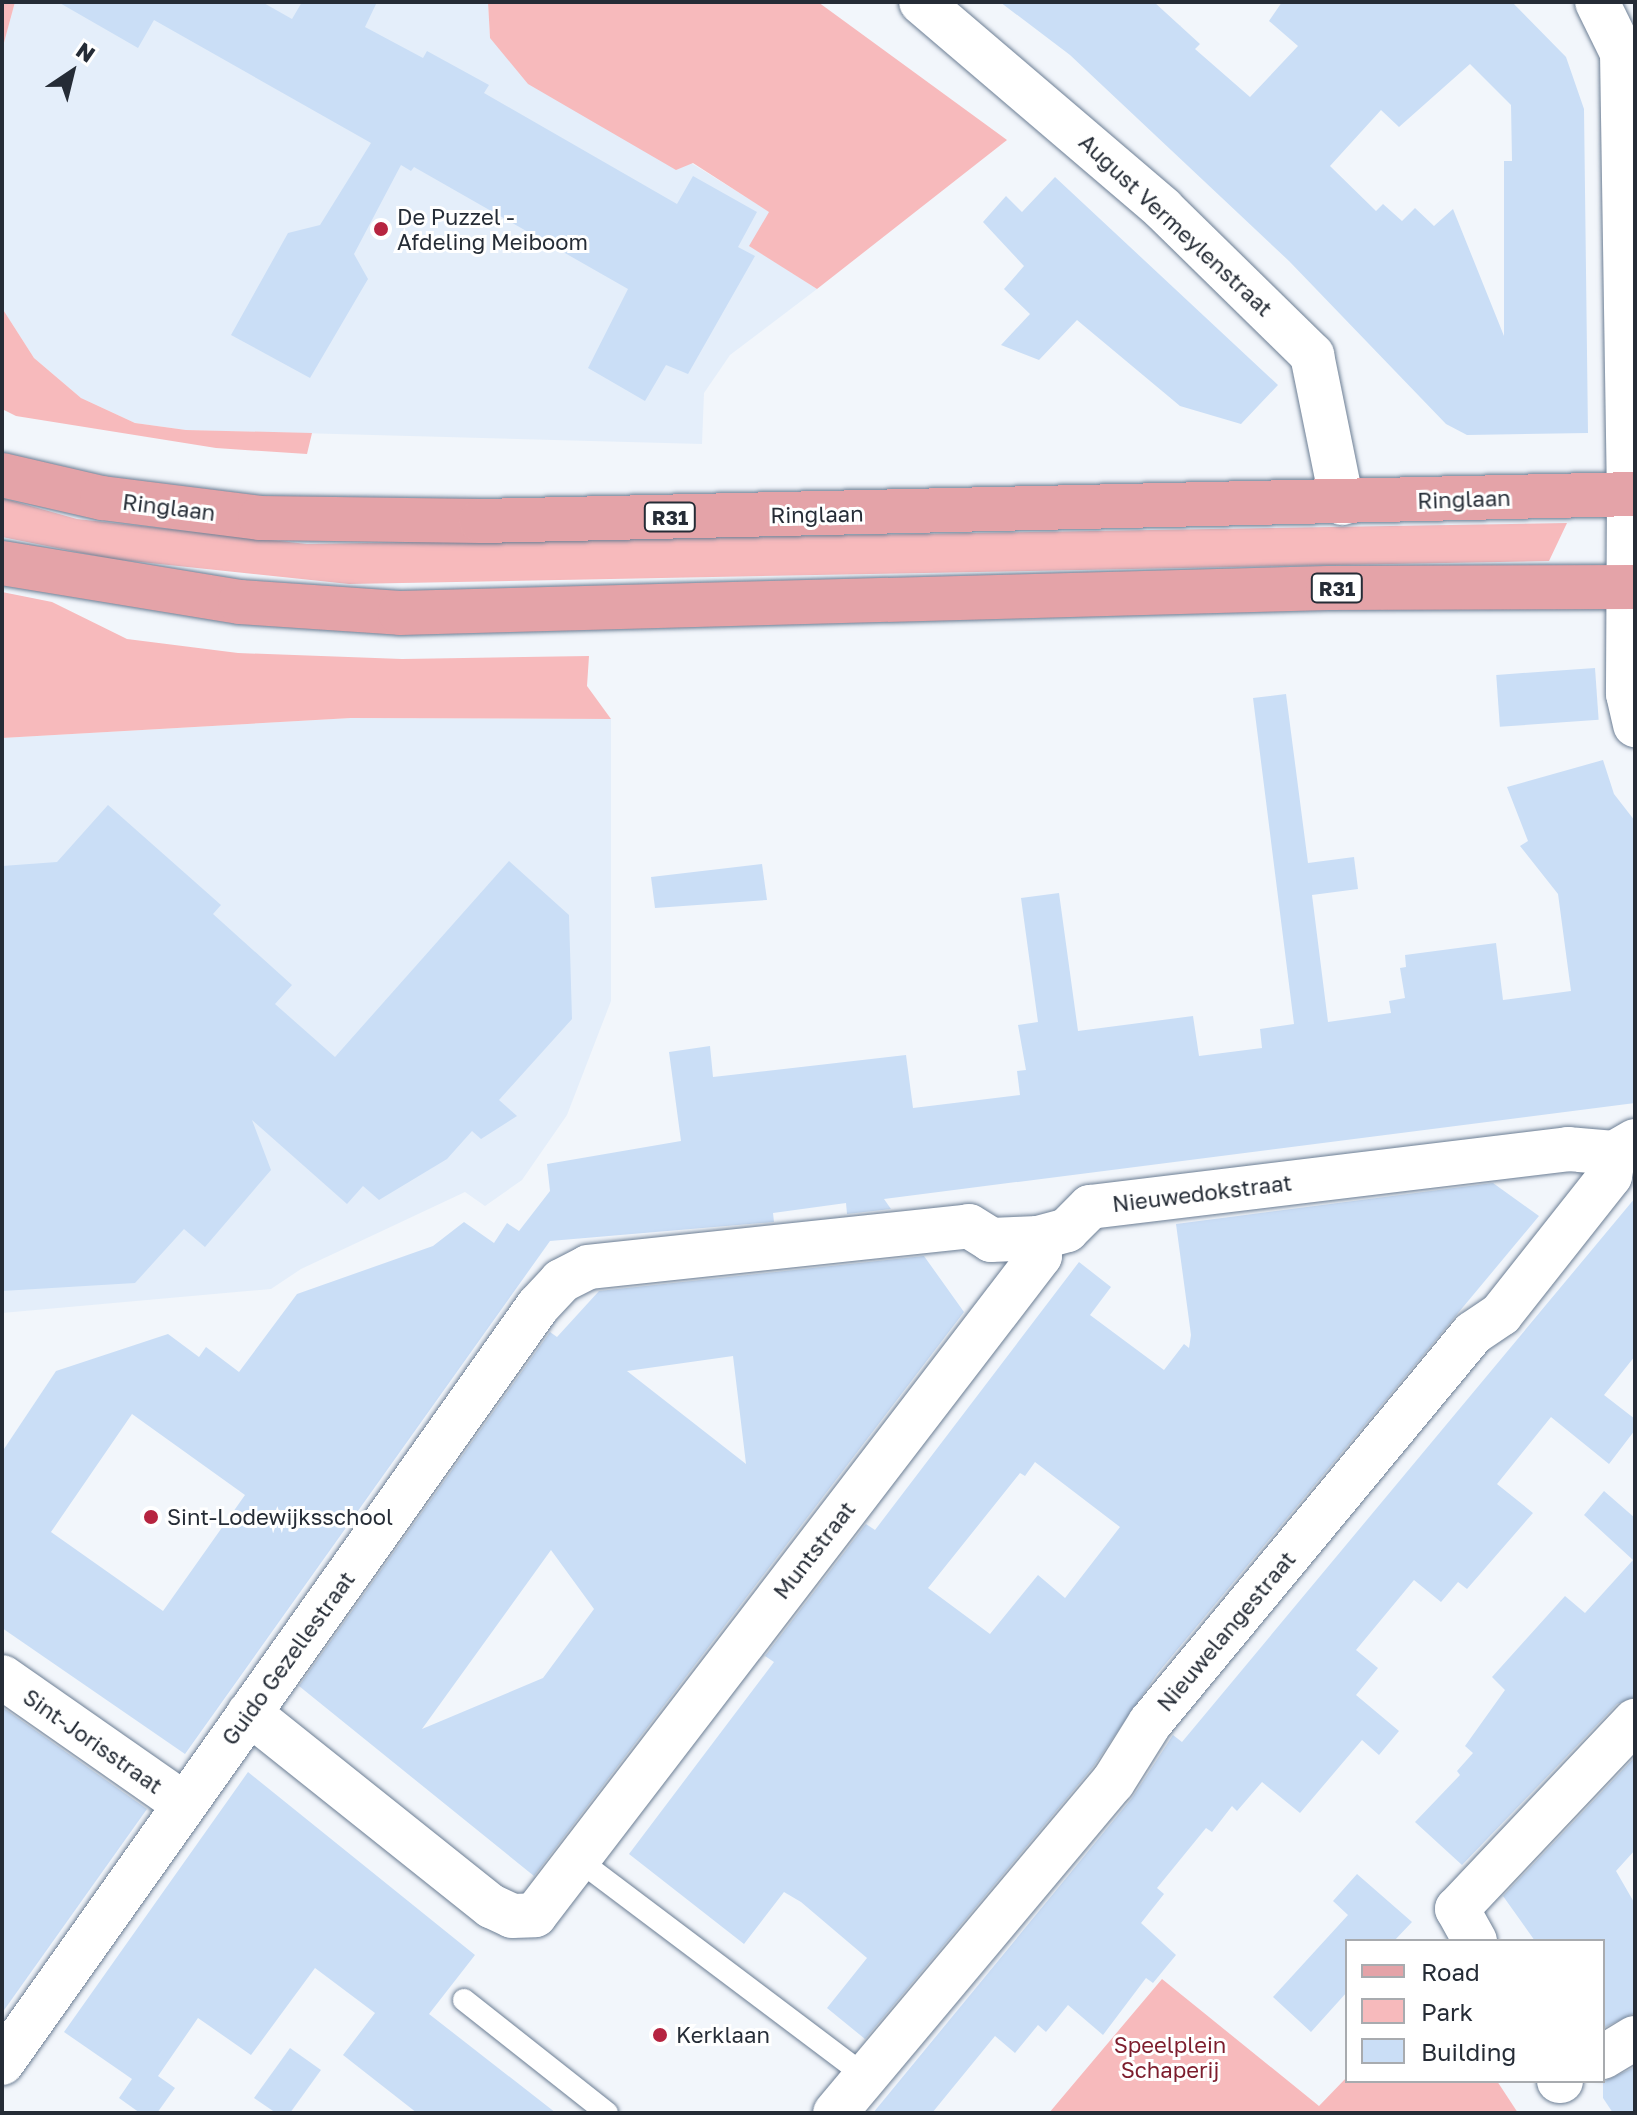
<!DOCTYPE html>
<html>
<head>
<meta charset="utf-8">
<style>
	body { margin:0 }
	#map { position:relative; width:1637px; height:2115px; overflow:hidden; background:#f2f6fb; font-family:"Golos Text",sans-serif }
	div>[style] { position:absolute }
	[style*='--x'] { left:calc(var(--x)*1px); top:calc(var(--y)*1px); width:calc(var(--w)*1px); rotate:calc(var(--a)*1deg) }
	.built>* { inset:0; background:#e4eefa }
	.green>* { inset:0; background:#f7babc }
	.building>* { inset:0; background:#cadef6; transform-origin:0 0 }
	.roads { filter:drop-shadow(0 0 2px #6c7e94) drop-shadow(0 0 2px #6c7e94) }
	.service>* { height:22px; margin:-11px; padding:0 11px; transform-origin:11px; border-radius:11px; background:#fff }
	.minor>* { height:44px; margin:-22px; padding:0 22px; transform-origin:22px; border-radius:22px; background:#fff }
	.secondary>* { height:44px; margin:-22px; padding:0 22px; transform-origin:22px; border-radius:22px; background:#fff }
	.primary>* { height:44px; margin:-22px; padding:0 22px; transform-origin:22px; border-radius:22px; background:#e4a3a8 }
	.dots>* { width:22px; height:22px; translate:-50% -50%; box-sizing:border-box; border:4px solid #fff; border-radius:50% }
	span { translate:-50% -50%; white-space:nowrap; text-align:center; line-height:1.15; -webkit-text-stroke:6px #fff; paint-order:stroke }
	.shield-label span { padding:2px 6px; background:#fff; border:2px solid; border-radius:6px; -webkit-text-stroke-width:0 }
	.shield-label { font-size:20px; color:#252c36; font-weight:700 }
	.poi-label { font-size:22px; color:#252c36 }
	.left { translate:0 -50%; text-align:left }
	.street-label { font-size:22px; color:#252c36 }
	.park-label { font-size:22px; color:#7d1d2d }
	.frame { position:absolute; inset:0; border:4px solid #252c36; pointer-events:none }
	.legend { position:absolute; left:1345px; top:1939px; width:260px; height:144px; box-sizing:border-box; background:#fff; border:2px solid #a8abaf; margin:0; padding:10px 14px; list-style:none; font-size:24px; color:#252c36 }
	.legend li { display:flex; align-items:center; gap:16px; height:40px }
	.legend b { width:40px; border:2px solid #a8abaf }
	.north { position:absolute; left:32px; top:32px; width:80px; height:80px; -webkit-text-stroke:6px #fff; paint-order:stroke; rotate:35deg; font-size:22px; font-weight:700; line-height:32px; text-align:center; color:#252c36 }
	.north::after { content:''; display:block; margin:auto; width:28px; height:36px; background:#252c36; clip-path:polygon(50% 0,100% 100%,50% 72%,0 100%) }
</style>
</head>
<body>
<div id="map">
	<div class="built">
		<i style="clip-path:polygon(15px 2px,488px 2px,490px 38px,770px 212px,750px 246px,817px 289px,730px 355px,704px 393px,702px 444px,186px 430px,135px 423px,81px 398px,34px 358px,2px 308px,2px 50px)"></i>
		<i style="clip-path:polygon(351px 718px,611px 719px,611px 1001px,567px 1115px,522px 1180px,485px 1206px,465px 1192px,301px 1269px,271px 1289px,2px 1313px,2px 738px)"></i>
	</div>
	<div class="green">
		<i style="clip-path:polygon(2px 2px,15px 2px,2px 50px)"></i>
		<i style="clip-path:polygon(488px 2px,818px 2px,1007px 140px,817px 289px,749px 246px,769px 212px,693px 163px,676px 170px,528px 84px,490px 38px)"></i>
		<i style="clip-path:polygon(2px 308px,34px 358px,81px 398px,135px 423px,186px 430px,312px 433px,307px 454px,216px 448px,16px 416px,2px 409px)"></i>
		<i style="clip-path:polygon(2px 498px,77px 519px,307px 544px,1567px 523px,1549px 561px,349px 584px,112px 559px,2px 537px)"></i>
		<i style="clip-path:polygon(2px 592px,52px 602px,127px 639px,238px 653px,402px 659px,589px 656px,587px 686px,611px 719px,351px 718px,2px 738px)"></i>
		<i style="clip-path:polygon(1162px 1979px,1319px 2106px,1347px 2077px,1347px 2081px,1497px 2081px,1518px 2113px,1049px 2113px)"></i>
	</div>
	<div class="building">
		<i style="clip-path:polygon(58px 2px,262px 2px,292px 19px,302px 2px,377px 2px,365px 27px,423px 58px,427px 51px,489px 85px,484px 93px,677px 204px,693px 176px,757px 212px,738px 247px,755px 256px,688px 374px,666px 365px,645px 401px,588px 368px,628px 289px,414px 167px,411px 171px,401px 165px,354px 254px,368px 279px,310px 378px,231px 335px,288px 233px,320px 225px,371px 143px,154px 20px,138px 48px)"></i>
		<i style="clip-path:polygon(evenodd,1000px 2px,1154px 2px,1200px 44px,1195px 49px,1250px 97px,1298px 46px,1269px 21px,1282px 2px,1512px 2px,1566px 57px,1584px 109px,1588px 433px,1467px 435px,1446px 424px,1289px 261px,1070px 55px,1000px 2px,1470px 64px,1511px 105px,1512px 161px,1504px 161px,1504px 336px,1453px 209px,1434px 226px,1415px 208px,1402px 221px,1383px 204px,1376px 211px,1330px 166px,1381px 110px,1399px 127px,1470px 64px)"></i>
		<i style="clip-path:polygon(1055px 177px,1278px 385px,1241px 424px,1180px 406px,1077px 320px,1039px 360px,1001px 345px,1030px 314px,1004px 289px,1024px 266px,983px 222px,1006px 196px,1022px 212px)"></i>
		<i style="left:1595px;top:668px;width:52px;height:99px;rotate:86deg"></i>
		<i style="clip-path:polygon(evenodd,1286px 694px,1308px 863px,1354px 857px,1358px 889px,1312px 895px,1328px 1022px,1391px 1013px,1389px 1001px,1405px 998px,1400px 968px,1406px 967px,1405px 955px,1496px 943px,1503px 1000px,1571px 991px,1558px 894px,1520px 846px,1528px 841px,1507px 787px,1603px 760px,1614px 794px,1635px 821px,1635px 1103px,884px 1199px,891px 1209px,847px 1214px,846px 1203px,773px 1213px,774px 1222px,550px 1241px,185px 1754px,2px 1628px,2px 1452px,56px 1371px,168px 1334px,199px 1357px,206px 1347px,239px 1372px,297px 1294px,433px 1246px,464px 1222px,494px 1243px,507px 1223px,519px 1231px,550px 1191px,547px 1164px,681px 1141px,669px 1052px,710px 1046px,713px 1077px,906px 1055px,913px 1108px,1020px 1095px,1017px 1071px,1026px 1070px,1018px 1025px,1038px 1022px,1021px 898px,1059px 893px,1078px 1031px,1193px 1016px,1199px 1056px,1262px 1048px,1260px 1029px,1294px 1024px,1253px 698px,1286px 694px,132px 1414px,245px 1495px,163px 1611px,51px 1532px,132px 1414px)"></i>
		<i style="clip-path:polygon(108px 805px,221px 905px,213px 914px,292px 985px,275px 1004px,335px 1057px,509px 861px,569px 915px,572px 1019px,499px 1100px,517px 1116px,481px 1139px,472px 1131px,447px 1159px,379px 1200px,363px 1186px,347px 1204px,252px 1120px,271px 1170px,205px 1247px,184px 1229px,135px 1283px,2px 1291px,2px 866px,57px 862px)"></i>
		<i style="clip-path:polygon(762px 864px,767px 900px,655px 908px,651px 877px)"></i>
		<i style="clip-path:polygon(evenodd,1493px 1183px,1539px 1216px,1157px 1674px,1093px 1767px,865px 2039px,827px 2008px,867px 1958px,801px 1902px,784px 1892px,744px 1944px,629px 1854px,774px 1662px,765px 1656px,866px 1524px,875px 1530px,1079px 1262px,1111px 1287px,1090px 1315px,1164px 1370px,1184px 1344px,1189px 1348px,1191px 1335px,1176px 1224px,1493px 1183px,1035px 1462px,1120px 1527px,1065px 1598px,1038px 1575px,990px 1634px,928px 1588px,1020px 1473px,1025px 1476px,1035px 1462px)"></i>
		<i style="clip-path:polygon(1635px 1198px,1635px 1356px,1604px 1395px,1635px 1419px,1635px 1430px,1609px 1464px,1551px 1417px,1497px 1484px,1533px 1513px,1467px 1589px,1458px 1582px,1441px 1602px,1414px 1580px,1356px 1650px,1378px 1668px,1356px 1695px,1399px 1731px,1379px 1755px,1362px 1740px,1300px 1813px,1262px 1782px,1237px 1811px,1232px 1806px,1212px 1832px,1206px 1828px,1157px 1888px,1164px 1894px,1141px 1923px,1176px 1955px,1153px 1983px,1146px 1978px,1103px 2035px,1068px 2005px,1046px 2032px,1038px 2025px,1015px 2053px,995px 2036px,932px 2113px,873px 2113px,1132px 1798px,1173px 1735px,1182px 1742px)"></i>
		<i style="clip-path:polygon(evenodd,924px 1256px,964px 1312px,534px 1876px,299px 1686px,550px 1332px,557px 1337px,599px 1291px,924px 1256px,733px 1356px,746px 1464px,627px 1371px,733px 1356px,924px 1256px,551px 1550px,594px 1609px,543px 1678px,422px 1729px,551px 1550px)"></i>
		<i style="clip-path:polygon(1604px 1491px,1635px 1518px,1635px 1697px,1617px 1704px,1462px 1865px,1415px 1822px,1460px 1775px,1457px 1771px,1473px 1753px,1465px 1746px,1505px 1690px,1492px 1677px,1565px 1596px,1585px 1613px,1633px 1560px,1584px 1515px)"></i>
		<i style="clip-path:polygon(2px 1707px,147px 1809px,2px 2013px)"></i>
		<i style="clip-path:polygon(1635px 1757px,1635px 1850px,1616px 1871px,1635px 1904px,1635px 2013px,1603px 2028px,1603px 1941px,1535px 1941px,1503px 1896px)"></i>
		<i style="clip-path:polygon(248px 1772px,475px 1955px,429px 2014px,556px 2113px,417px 2113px,343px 2055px,375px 2013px,315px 1968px,251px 2055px,198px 2018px,158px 2076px,175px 2088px,157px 2113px,140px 2113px,119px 2098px,132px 2079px,64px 2032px)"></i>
		<i style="clip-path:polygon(1357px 1874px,1412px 1922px,1394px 1941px,1347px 1941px,1347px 1992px,1311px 2032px,1273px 1997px,1348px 1915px,1333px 1901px)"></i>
		<i style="clip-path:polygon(290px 2048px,321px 2070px,290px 2113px,276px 2113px,254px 2098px)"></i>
		<i style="clip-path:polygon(1635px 2067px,1635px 2113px,1613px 2113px,1603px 2098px,1603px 2082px)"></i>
	</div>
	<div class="roads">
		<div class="service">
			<i style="--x:576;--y:1858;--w:362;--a:37"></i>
			<i style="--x:464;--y:2000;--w:182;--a:38.3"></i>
		</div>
		<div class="minor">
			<i style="--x:921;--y:2;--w:318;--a:40.5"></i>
			<i style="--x:1163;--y:209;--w:209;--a:44.4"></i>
			<i style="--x:1312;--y:355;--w:151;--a:78.5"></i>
			<i style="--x:1597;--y:2;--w:57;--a:63.9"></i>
			<i style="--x:1622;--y:53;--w:441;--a:89.1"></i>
			<i style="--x:2;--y:1677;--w:222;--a:34.9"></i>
			<i style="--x:249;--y:1713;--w:310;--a:38.6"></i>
			<i style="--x:491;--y:1906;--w:23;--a:25"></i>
			<i style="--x:512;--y:1916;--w:23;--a:-2"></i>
			<i style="--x:535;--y:1915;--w:830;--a:-52.54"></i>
			<i style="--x:1040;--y:1256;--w:18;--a:-96"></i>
			<i style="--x:1475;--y:1941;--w:37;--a:-119"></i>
			<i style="--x:1457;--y:1909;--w:259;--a:-46.6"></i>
			<i style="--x:1603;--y:2057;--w:37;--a:-31"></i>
			<i style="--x:2;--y:2063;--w:928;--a:-54.7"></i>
			<i style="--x:538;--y:1306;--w:34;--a:-47"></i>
			<i style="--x:561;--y:1281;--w:30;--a:-27"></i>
			<i style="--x:588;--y:1267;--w:383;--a:-6.1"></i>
			<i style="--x:969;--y:1226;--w:26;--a:32"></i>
			<i style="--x:991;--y:1240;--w:47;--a:-2.4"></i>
			<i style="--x:1038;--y:1238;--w:30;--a:-15"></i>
			<i style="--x:1067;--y:1230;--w:33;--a:-45"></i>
			<i style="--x:1090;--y:1207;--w:482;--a:-6.9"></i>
			<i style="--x:1568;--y:1149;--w:46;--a:5"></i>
			<i style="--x:1614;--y:1153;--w:24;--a:-30"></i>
			<i style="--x:1559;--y:2081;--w:2;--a:0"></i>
			<i style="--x:835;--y:2113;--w:432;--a:-50"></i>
			<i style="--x:1113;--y:1782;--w:70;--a:-57.9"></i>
			<i style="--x:1150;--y:1723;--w:506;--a:-50.37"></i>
			<i style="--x:1473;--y:1333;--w:34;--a:-34"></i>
			<i style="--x:1501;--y:1314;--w:176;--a:-51.7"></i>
			<i style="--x:1610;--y:1176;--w:23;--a:-80"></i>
		</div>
		<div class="secondary">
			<i style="--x:1629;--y:494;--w:200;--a:90.3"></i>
			<i style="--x:1628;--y:694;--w:32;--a:77"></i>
		</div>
		<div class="primary">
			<i style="--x:2;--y:475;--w:103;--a:13"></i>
			<i style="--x:102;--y:498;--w:159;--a:7.2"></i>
			<i style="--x:260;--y:518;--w:221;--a:0.8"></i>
			<i style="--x:481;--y:521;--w:1154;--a:-1.34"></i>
			<i style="--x:2;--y:563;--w:241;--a:9.3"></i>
			<i style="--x:240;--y:602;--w:160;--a:3.9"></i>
			<i style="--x:400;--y:613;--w:928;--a:-1.54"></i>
			<i style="--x:1328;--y:588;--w:307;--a:-0.2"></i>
		</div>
	</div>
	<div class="dots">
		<i style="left:381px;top:229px;background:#b62440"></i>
		<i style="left:151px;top:1517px;background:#b62440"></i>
		<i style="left:660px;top:2035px;background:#b62440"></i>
	</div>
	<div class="shield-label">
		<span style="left:670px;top:517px">R31</span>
		<span style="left:1337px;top:588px">R31</span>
	</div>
	<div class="poi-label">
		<span class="left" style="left:397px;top:229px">De Puzzel -<br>Afdeling Meiboom</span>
		<span class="left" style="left:167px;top:1517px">Sint-Lodewijksschool</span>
		<span class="left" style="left:676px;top:2035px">Kerklaan</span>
	</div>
	<div class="street-label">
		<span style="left:1176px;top:225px;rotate:43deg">August Vermeylenstraat</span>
		<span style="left:1464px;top:499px;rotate:-2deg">Ringlaan</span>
		<span style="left:169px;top:507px;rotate:7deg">Ringlaan</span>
		<span style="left:817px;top:514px;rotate:-1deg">Ringlaan</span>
		<span style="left:1202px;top:1193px;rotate:-7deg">Nieuwedokstraat</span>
		<span style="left:814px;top:1550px;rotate:-52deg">Muntstraat</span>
		<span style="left:1226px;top:1631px;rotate:-50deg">Nieuwelangestraat</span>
		<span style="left:288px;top:1658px;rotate:-54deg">Guido Gezellestraat</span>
		<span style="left:93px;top:1741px;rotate:35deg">Sint-Jorisstraat</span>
	</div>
	<div class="park-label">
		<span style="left:1170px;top:2057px">Speelplein<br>Schaperij</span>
	</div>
	<div class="frame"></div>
	<ul class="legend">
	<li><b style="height:10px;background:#e4a3a8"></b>Road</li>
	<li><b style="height:22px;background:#f7babc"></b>Park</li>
	<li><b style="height:22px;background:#cadef6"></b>Building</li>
	</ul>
	<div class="north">N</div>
</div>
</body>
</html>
